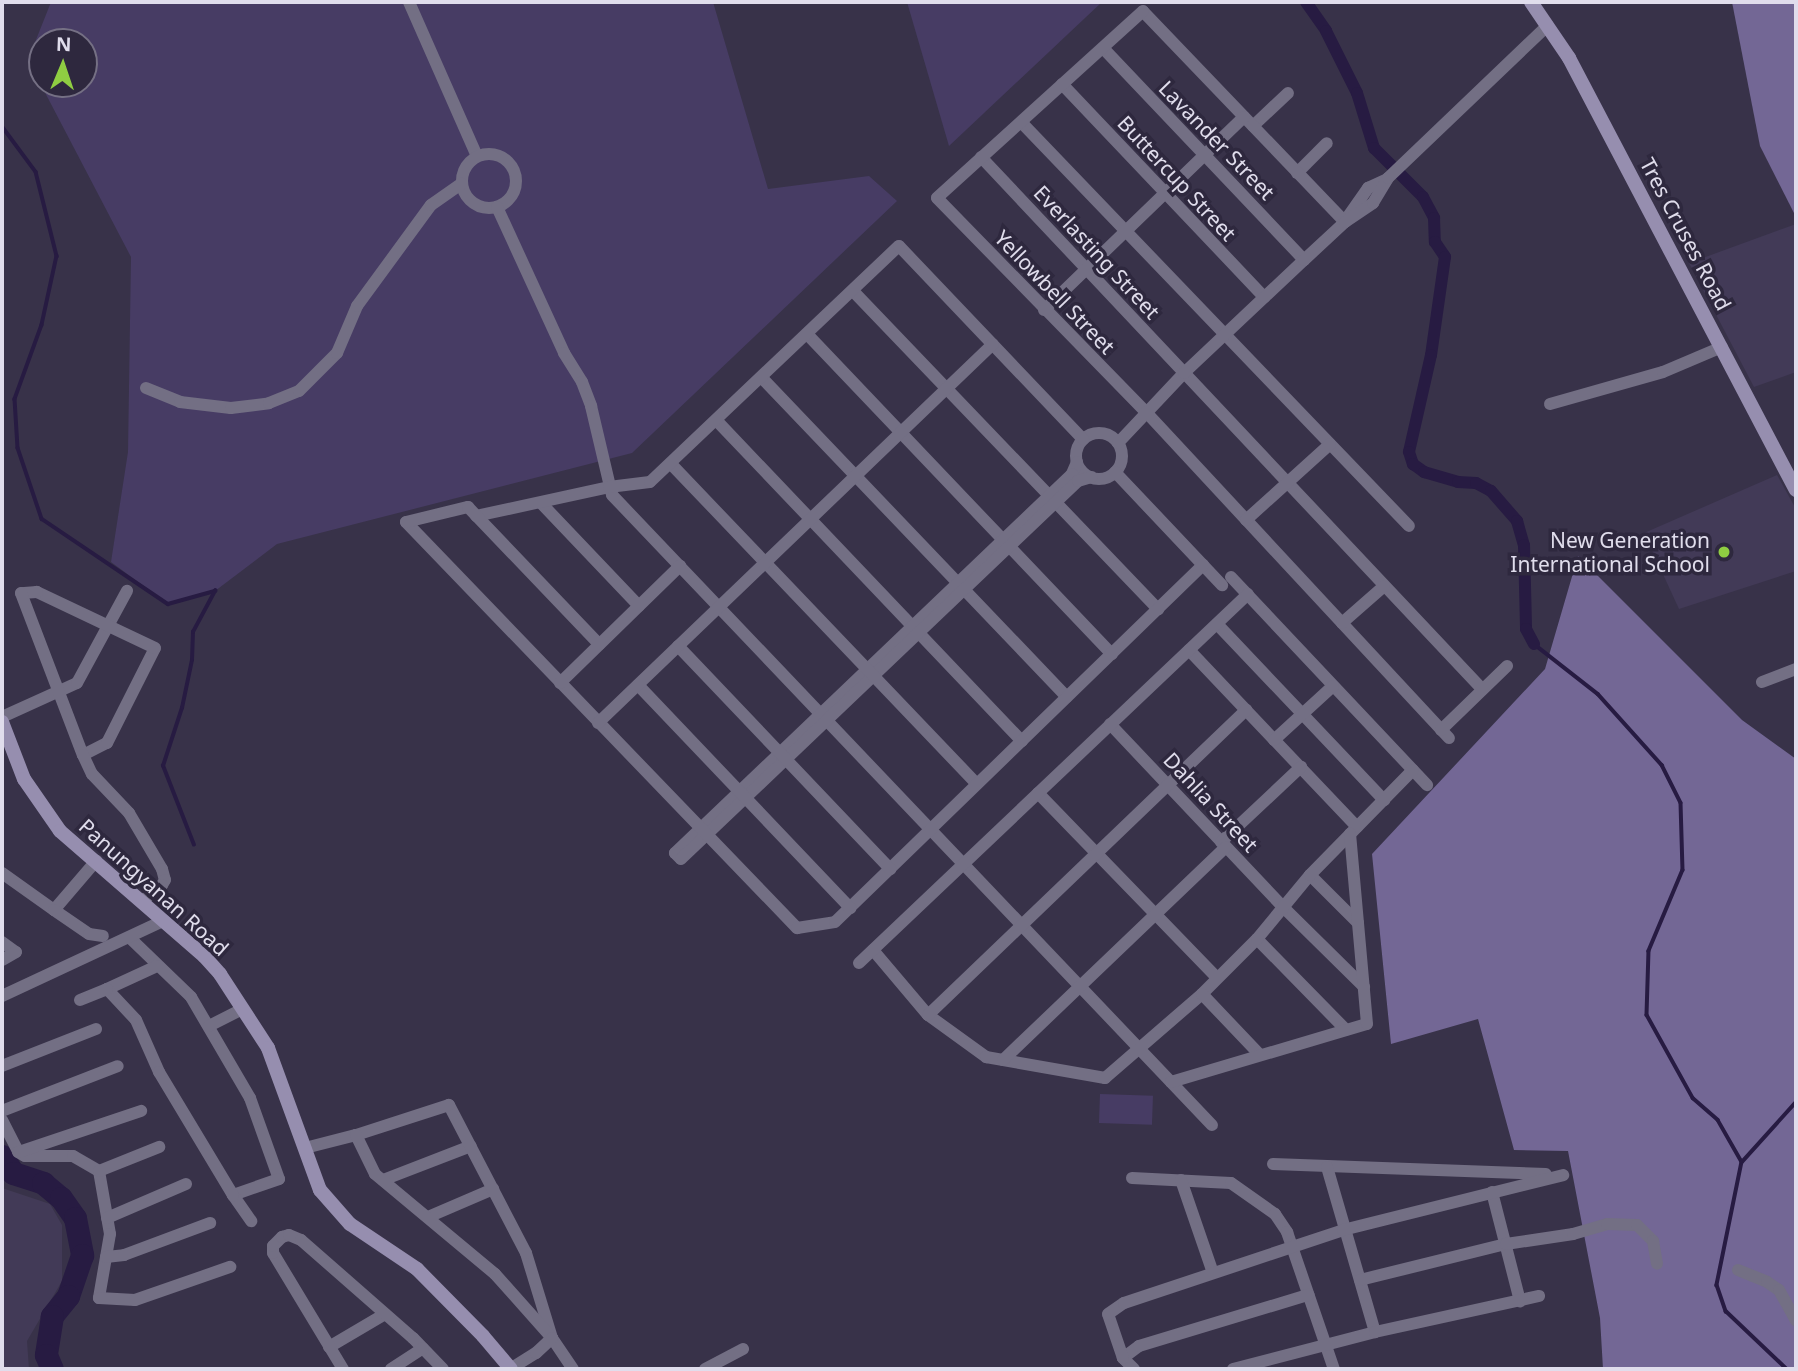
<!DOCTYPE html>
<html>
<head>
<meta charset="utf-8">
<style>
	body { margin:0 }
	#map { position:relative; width:1798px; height:1371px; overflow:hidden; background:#383249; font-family:"Noto Sans",sans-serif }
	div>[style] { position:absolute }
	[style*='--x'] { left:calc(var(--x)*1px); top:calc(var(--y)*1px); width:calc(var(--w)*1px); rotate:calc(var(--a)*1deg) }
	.built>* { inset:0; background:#423a57 }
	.green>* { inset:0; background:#473c64; transform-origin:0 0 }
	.forest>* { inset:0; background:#736795 }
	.stream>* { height:3.5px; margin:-1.75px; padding:0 1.75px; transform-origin:1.75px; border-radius:1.75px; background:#271b42 }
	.canal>* { height:12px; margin:-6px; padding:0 6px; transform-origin:6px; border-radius:6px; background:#271b42 }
	.river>* { height:23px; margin:-11.5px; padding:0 11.5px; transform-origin:11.5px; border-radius:11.5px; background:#271b42 }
	.street>* { height:12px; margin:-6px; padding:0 6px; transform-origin:6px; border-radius:6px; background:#736f84 }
	.street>.ring { margin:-6px; padding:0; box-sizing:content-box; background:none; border:12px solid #736f84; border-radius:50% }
	.secondary>* { height:14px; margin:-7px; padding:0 7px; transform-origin:7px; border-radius:7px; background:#968eaf }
	.dots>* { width:19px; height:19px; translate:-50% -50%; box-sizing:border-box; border:4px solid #2e283e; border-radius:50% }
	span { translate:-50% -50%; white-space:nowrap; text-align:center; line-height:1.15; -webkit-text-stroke:7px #2e283e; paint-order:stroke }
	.street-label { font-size:21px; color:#e0ddec }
	.poi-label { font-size:21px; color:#e0ddec }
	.right { translate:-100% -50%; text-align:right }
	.frame { position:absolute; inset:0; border:4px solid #e0ddec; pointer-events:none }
	.north { position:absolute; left:28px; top:28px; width:70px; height:70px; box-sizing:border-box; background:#2e283e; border:2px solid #757084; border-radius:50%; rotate:2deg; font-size:19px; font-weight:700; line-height:28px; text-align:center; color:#e0ddec }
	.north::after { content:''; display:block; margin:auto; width:24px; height:32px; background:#8fcd42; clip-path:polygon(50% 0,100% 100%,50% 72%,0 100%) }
</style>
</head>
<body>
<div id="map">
	<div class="built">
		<i style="clip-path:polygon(1796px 224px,1796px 372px,1754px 387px,1689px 263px)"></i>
		<i style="clip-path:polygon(1777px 475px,1796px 509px,1796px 571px,1679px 609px,1644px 533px)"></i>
		<i style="clip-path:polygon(2px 1188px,50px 1204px,62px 1225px,62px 1281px,27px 1341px,29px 1369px,2px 1369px)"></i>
	</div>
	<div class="green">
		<i style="clip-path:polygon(evenodd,51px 2px,713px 2px,768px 189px,869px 176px,897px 201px,632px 453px,277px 544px,215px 591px,168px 604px,111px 562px,128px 452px,131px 257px,28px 60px,51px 2px,42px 42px,84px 42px,84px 84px,42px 84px,42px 42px)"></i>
		<i style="clip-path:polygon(907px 2px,1102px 2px,949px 146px)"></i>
		<i style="left:1100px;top:1094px;width:53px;height:29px;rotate:2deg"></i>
	</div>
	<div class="forest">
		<i style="clip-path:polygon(1732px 2px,1796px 2px,1796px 217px,1760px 146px)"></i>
		<i style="clip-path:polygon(1578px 556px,1742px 720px,1796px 759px,1796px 1369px,1603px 1369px,1600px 1318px,1568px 1151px,1514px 1150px,1478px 1019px,1391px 1044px,1372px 854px,1545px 669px)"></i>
	</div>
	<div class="stream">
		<i style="--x:2;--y:126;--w:57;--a:53.5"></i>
		<i style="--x:36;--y:172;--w:87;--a:76"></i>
		<i style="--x:57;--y:256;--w:71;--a:102.3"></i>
		<i style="--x:42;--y:325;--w:79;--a:110"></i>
		<i style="--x:15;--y:399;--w:49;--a:86.5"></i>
		<i style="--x:18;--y:448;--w:75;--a:71.3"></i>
		<i style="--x:42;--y:519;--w:152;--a:34"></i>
		<i style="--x:168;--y:604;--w:49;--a:-15.5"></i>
		<i style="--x:1534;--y:644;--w:81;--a:38"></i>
		<i style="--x:1598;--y:694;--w:96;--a:48"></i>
		<i style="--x:1662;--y:765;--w:42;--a:63.4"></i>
		<i style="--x:1681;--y:803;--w:67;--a:88.3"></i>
		<i style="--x:1683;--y:870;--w:88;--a:112.8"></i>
		<i style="--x:1649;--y:951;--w:64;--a:91.8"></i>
		<i style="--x:1647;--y:1015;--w:95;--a:61"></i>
		<i style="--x:1693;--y:1098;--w:33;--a:41"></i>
		<i style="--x:1718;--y:1120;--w:48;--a:60.3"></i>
		<i style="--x:1742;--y:1162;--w:126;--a:101.5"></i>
		<i style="--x:1717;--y:1285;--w:28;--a:71"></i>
		<i style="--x:1726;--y:1311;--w:84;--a:43.6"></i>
		<i style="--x:194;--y:845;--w:85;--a:-111.4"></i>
		<i style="--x:163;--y:766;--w:61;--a:-71.9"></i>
		<i style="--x:182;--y:708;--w:49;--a:-78.2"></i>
		<i style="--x:192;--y:660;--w:28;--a:-88"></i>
		<i style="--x:193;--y:632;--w:47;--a:-61.8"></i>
		<i style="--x:1742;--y:1162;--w:81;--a:-48"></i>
	</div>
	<div class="canal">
		<i style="--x:1306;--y:2;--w:35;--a:55"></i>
		<i style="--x:1326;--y:31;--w:69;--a:63.4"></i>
		<i style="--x:1357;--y:93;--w:58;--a:72.8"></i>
		<i style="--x:1374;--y:148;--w:69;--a:45"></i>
		<i style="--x:1423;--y:197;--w:24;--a:62"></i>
		<i style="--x:1434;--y:218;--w:24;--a:88"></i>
		<i style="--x:1435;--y:242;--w:18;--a:56"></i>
		<i style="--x:1445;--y:257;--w:99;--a:98.1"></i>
		<i style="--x:1431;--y:355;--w:99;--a:102.8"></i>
		<i style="--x:1409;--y:452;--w:13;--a:72"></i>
		<i style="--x:1413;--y:464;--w:14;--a:36"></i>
		<i style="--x:1424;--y:472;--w:35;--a:16"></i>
		<i style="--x:1458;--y:482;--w:18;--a:3"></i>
		<i style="--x:1476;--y:483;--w:17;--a:28"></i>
		<i style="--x:1491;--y:491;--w:40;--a:49"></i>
		<i style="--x:1517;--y:521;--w:25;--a:74"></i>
		<i style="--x:1524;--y:545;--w:84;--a:88.6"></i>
		<i style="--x:1526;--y:629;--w:17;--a:62"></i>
	</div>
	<div class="river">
		<i style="--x:2;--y:1156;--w:20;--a:57"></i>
		<i style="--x:13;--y:1173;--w:32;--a:18"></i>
		<i style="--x:43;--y:1183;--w:23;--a:40"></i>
		<i style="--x:61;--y:1198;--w:24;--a:55"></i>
		<i style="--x:75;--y:1218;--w:38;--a:79"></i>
		<i style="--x:82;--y:1255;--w:43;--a:108.9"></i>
		<i style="--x:68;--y:1296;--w:26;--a:129"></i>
		<i style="--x:52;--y:1316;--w:39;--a:99"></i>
		<i style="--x:46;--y:1355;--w:15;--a:67"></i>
	</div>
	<div class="street">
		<i style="--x:409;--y:2;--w:168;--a:66.2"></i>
		<i style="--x:1103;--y:48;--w:292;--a:46.5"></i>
		<i style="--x:1062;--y:84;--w:294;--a:46.5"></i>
		<i style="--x:1021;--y:122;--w:560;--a:46.16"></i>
		<i style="--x:1253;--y:126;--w:48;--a:-43.3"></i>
		<i class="ring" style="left:462px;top:154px;width:42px;height:42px"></i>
		<i style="--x:981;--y:157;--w:731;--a:46.72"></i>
		<i style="--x:1297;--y:173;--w:42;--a:-45"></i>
		<i style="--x:497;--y:207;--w:161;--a:65.3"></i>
		<i style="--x:564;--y:353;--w:34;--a:58"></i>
		<i style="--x:582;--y:382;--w:26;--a:69"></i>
		<i style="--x:591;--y:406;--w:91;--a:76.7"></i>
		<i style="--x:612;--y:495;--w:870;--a:46.4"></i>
		<i style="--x:1347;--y:218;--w:37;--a:-55"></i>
		<i style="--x:1368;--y:188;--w:21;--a:-25"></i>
		<i style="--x:1345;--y:222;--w:292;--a:-133.8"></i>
		<i style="--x:1143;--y:11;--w:278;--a:137.8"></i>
		<i style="--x:937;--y:198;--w:299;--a:45.7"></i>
		<i style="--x:1146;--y:412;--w:445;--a:47.1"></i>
		<i style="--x:853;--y:291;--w:441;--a:46.2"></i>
		<i style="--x:1044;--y:310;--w:278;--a:-44"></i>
		<i style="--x:807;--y:334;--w:442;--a:46.4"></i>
		<i style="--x:762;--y:378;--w:441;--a:46.3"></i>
		<i style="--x:146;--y:388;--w:37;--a:22"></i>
		<i style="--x:180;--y:402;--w:51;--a:6.7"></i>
		<i style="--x:231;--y:408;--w:38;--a:-7"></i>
		<i style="--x:269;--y:403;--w:32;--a:-22"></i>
		<i style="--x:299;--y:391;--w:54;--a:-45"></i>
		<i style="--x:337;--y:353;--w:51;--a:-66.9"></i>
		<i style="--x:357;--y:306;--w:125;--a:-53.8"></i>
		<i style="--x:431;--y:205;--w:37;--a:-35"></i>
		<i style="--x:1550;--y:404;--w:117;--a:-15.8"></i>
		<i style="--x:1663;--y:372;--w:64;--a:-23"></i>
		<i style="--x:717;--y:421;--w:442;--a:46.4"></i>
		<i class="ring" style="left:1076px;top:433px;width:34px;height:34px"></i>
		<i style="--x:1118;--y:443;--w:96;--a:-46.7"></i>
		<i style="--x:1184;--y:373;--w:165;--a:-43.3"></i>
		<i style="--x:1304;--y:260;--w:56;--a:-42.8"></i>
		<i style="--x:1345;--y:222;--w:34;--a:-34"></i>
		<i style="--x:1373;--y:203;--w:29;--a:-59"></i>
		<i style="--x:1388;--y:178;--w:221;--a:-43.7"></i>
		<i style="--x:1077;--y:462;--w:13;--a:113"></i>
		<i style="--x:1072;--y:474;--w:549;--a:136.33"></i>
		<i style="--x:675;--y:853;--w:8;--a:45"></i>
		<i style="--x:681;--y:859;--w:548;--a:-43.6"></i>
		<i style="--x:1078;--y:481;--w:14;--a:-17"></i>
		<i style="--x:672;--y:465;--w:441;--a:46.3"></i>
		<i style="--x:1115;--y:472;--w:156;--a:46.6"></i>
		<i style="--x:541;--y:503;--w:142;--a:46.4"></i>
		<i style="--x:476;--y:516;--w:136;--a:-12.3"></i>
		<i style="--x:609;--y:487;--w:41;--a:-7"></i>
		<i style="--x:650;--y:482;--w:343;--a:-43.5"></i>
		<i style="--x:899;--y:246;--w:267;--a:46.4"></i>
		<i style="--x:1246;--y:520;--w:113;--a:-42.1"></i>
		<i style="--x:406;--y:522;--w:564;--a:46.08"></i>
		<i style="--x:797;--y:928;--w:38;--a:-9"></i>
		<i style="--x:835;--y:922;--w:513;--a:-44.13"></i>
		<i style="--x:406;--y:522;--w:64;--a:-13.6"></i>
		<i style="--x:468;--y:507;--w:190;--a:46.3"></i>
		<i style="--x:1231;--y:577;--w:286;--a:46.7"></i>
		<i style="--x:1342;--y:623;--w:55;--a:-41.3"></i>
		<i style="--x:1217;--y:624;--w:243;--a:46.5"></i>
		<i style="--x:678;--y:646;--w:308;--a:46.4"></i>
		<i style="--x:1189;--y:650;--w:244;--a:46.5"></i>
		<i style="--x:1762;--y:682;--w:36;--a:-21"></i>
		<i style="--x:560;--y:683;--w:168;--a:-44.3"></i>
		<i style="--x:638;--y:685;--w:308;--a:46.4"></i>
		<i style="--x:2;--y:717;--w:82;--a:-24.4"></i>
		<i style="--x:77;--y:683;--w:105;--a:-61.5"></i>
		<i style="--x:598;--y:723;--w:547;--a:-43.82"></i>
		<i style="--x:1110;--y:724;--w:252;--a:46.6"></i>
		<i style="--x:1283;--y:907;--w:114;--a:44.6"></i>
		<i style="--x:1441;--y:730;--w:92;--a:-44.1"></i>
		<i style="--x:1274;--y:740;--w:80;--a:-42.5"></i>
		<i style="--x:83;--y:755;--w:27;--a:-27"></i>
		<i style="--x:107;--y:743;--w:106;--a:-63.2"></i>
		<i style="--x:155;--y:648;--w:131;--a:-154.6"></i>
		<i style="--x:37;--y:592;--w:16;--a:176"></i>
		<i style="--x:21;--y:593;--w:173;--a:69.1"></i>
		<i style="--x:83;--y:755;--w:21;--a:65"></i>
		<i style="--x:92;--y:774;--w:54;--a:46.5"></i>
		<i style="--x:129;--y:813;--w:65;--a:59.5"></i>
		<i style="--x:162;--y:869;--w:11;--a:75"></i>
		<i style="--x:165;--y:880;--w:6;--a:121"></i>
		<i style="--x:162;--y:885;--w:27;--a:141"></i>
		<i style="--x:1038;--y:793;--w:257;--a:45.9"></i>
		<i style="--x:1221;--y:842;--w:110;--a:-43.2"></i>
		<i style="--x:2;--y:873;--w:64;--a:35.4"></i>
		<i style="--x:54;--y:910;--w:65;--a:-49.4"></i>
		<i style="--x:1310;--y:875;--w:68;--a:45"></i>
		<i style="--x:54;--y:910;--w:42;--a:34.4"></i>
		<i style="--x:89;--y:934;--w:14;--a:8"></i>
		<i style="--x:130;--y:938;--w:85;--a:44"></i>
		<i style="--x:191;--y:997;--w:117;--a:59.7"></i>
		<i style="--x:250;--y:1098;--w:86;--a:70.3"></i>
		<i style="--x:279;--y:1179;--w:49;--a:160.8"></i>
		<i style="--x:233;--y:1195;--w:32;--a:55"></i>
		<i style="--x:1257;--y:939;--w:127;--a:45.6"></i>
		<i style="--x:2;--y:942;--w:17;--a:36"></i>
		<i style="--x:16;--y:952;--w:16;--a:150"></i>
		<i style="--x:873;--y:950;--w:85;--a:49.8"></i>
		<i style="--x:928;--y:1015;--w:72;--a:35.9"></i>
		<i style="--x:986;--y:1057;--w:121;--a:10"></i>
		<i style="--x:1105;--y:1078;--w:128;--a:-40.9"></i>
		<i style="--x:1202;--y:994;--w:78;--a:-45"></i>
		<i style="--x:1257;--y:939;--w:83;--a:-50.4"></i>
		<i style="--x:1310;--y:875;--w:147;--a:-45.6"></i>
		<i style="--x:859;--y:963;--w:536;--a:-43.49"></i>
		<i style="--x:157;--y:966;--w:55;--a:155.3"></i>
		<i style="--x:107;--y:989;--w:42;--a:46.9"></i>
		<i style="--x:136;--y:1020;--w:57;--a:66.1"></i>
		<i style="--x:159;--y:1072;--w:144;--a:59"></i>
		<i style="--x:1202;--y:994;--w:84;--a:46.4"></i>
		<i style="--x:2;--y:996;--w:178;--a:-25"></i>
		<i style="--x:80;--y:1000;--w:29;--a:-22"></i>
		<i style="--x:928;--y:1015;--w:441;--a:-43.8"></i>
		<i style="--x:209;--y:1026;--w:38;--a:-27"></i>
		<i style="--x:1003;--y:1060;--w:308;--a:-43.7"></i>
		<i style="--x:2;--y:1066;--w:101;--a:-21.5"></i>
		<i style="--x:1171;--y:1082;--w:204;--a:-16.5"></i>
		<i style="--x:1367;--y:1024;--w:191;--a:-95.1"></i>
		<i style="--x:2;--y:1111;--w:124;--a:-21.2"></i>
		<i style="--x:2;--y:1120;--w:36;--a:63"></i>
		<i style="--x:18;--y:1152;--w:8;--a:30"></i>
		<i style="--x:25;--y:1156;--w:48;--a:0"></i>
		<i style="--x:73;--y:1156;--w:30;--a:30"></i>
		<i style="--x:99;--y:1171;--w:64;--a:80.1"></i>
		<i style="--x:110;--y:1234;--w:65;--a:99.8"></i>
		<i style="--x:99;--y:1298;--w:36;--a:3"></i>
		<i style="--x:135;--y:1300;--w:101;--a:-19.2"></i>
		<i style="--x:305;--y:1148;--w:53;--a:-14.3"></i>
		<i style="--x:19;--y:1152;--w:129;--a:-18.6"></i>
		<i style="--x:1273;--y:1164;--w:273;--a:2.1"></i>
		<i style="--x:1327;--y:1167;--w:172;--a:73.8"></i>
		<i style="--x:99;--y:1171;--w:65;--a:-21.8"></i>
		<i style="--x:1132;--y:1178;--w:99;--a:2.9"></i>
		<i style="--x:1231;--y:1183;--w:54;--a:35.2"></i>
		<i style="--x:1275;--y:1214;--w:22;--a:56"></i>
		<i style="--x:1287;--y:1232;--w:145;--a:71.1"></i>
		<i style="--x:383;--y:1180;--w:94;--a:-21.1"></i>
		<i style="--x:1181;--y:1180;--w:98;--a:71"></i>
		<i style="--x:1492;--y:1192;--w:113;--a:75.6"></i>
		<i style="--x:428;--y:1217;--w:71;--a:-23.3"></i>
		<i style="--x:107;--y:1218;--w:86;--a:-23.3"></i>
		<i style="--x:106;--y:1257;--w:18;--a:-6"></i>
		<i style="--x:124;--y:1255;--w:92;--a:-20.4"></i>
		<i style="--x:1738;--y:1270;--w:31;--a:22"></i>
		<i style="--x:1767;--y:1282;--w:14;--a:34"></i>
		<i style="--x:1779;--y:1290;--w:35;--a:61"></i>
		<i style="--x:1360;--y:1280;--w:150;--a:-13.9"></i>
		<i style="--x:1506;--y:1244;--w:68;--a:-8.5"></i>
		<i style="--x:1573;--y:1234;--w:35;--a:-16"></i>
		<i style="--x:1607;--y:1224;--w:30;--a:2"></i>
		<i style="--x:1637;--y:1225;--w:23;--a:45"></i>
		<i style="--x:1653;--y:1241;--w:23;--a:80"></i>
		<i style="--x:552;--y:1338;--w:89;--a:-107"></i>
		<i style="--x:526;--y:1253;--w:167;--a:-117.5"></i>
		<i style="--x:449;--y:1105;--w:98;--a:162.1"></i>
		<i style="--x:356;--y:1135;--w:43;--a:64"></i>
		<i style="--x:375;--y:1174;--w:156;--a:39.8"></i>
		<i style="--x:495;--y:1274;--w:86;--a:48.3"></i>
		<i style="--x:552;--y:1338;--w:37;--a:56"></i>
		<i style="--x:329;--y:1347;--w:65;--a:-30.5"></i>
		<i style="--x:1123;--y:1358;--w:20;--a:-37"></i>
		<i style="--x:1139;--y:1346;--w:177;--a:-16.8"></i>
		<i style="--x:343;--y:1369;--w:135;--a:-121.1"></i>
		<i style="--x:273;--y:1253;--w:7;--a:-90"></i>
		<i style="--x:273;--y:1246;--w:13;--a:-45"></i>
		<i style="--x:282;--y:1237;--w:7;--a:-16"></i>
		<i style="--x:289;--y:1235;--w:13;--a:23"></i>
		<i style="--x:301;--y:1240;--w:149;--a:41.2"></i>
		<i style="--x:413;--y:1338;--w:43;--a:45.9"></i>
		<i style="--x:391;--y:1369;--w:38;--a:-33"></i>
		<i style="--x:510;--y:1369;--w:31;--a:-32"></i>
		<i style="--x:536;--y:1353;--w:22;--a:-43"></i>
		<i style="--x:705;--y:1369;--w:43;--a:-27.8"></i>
		<i style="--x:1134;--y:1369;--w:16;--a:-135"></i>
		<i style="--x:1123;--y:1358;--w:46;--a:-108.8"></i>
		<i style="--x:1108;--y:1314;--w:19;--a:-35"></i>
		<i style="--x:1124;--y:1303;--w:231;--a:-18.4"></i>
		<i style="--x:1343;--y:1230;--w:227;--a:-14"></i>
		<i style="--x:1233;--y:1369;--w:147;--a:-14.6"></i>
		<i style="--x:1375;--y:1332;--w:168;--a:-12.4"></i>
	</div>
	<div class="secondary">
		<i style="--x:1531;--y:2;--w:68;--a:55.8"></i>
		<i style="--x:1569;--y:58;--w:488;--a:62.3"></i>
		<i style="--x:2;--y:722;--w:61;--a:68.9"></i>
		<i style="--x:24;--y:779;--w:63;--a:55.3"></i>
		<i style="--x:60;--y:831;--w:191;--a:41"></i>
		<i style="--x:204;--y:956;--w:24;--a:48"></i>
		<i style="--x:220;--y:974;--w:88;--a:57"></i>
		<i style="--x:268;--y:1048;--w:151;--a:69.9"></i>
		<i style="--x:320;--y:1190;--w:45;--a:48.6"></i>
		<i style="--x:350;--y:1224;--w:81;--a:33.9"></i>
		<i style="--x:417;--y:1269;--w:94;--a:45.4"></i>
		<i style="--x:483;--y:1336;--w:43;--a:49.7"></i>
	</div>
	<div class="dots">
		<i style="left:1724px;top:552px;background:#8fcd42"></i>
	</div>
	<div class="street-label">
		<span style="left:1217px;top:140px;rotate:46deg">Lavander Street</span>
		<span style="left:1177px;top:178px;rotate:47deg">Buttercup Street</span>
		<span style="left:1686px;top:234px;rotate:62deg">Tres Cruses Road</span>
		<span style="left:1097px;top:252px;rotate:47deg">Everlasting Street</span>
		<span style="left:1055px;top:292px;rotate:46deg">Yellowbell Street</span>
		<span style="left:1211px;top:802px;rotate:47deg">Dahlia Street</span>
		<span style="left:154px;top:887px;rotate:42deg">Panungyanan Road</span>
	</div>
	<div class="poi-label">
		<span class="right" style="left:1710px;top:552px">New Generation<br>International School</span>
	</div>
	<div class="frame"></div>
	<div class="north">N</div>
</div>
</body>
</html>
